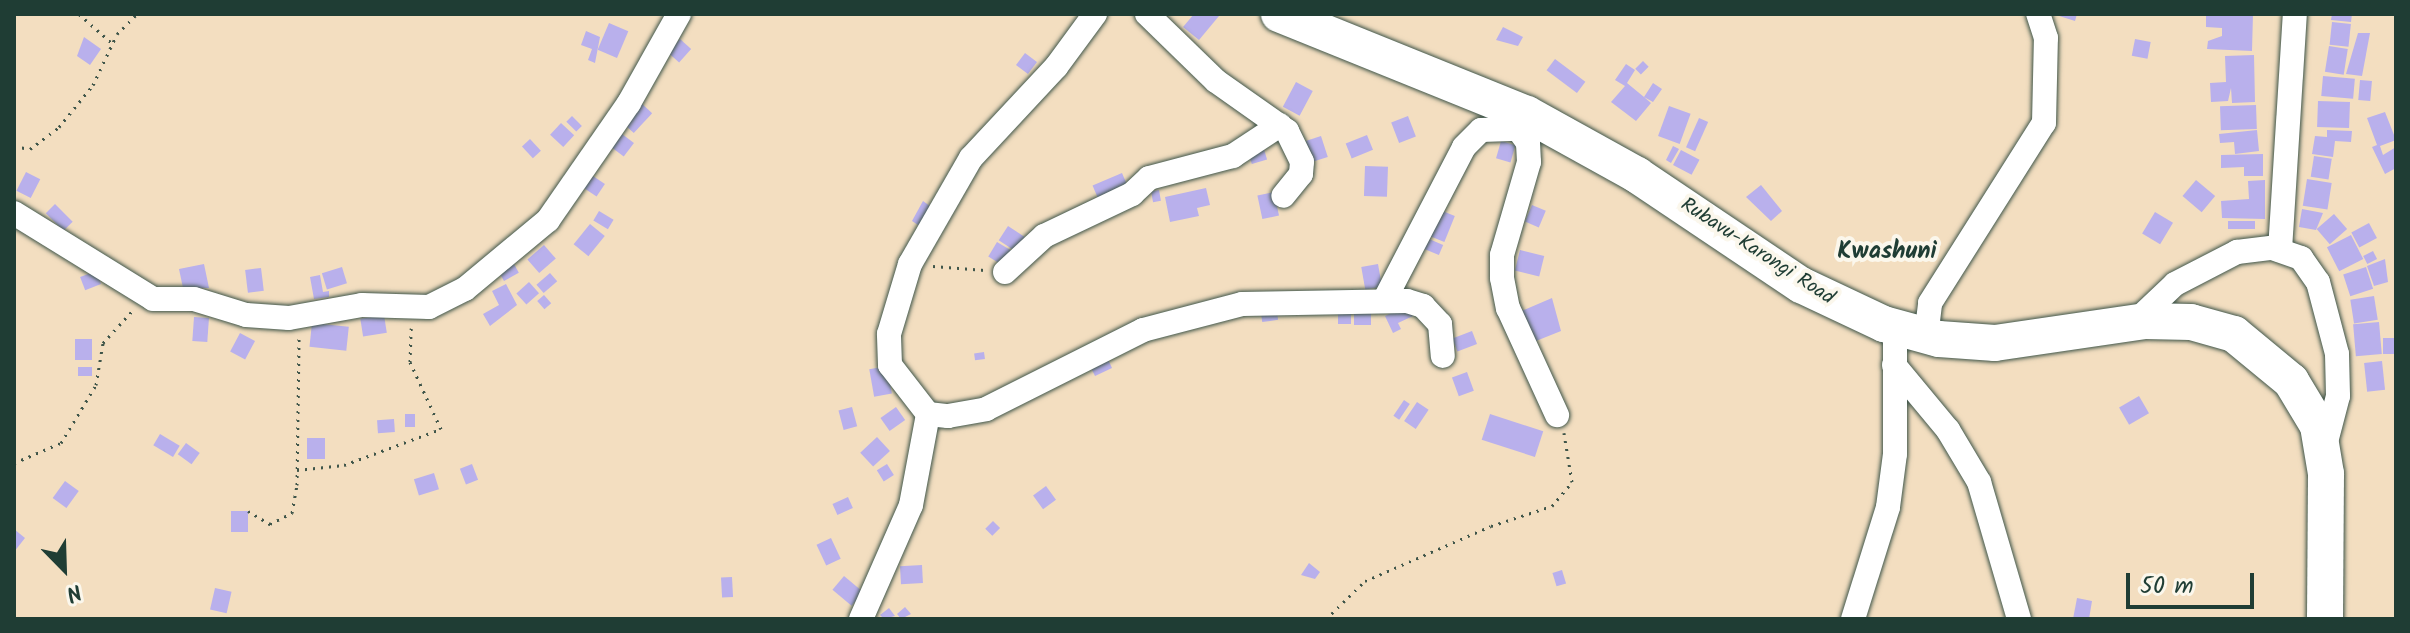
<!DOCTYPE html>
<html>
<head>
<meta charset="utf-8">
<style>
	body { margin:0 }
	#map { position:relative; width:2410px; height:633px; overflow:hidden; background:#f3dec0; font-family:Kalam,sans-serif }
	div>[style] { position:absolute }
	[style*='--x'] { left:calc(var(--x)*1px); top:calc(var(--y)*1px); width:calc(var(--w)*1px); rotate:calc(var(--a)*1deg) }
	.building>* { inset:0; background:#b9b0ec; transform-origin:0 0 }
	.path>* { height:3px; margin-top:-1.5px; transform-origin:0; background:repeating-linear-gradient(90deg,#3f5549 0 2px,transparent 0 8px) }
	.roads { filter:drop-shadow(0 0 2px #3f5549) drop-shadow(0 0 2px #3f5549) }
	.minor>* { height:24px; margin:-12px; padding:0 12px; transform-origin:12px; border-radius:12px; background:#fff }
	.highway>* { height:36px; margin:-18px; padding:0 18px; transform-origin:18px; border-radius:18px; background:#fff }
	span { translate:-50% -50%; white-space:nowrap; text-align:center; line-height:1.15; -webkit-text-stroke:8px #fbf7ec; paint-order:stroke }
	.street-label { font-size:20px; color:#1f3d34 }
	.quarter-label { font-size:24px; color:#1f3d34; font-weight:700 }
	.frame { position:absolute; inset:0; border:16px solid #1f3d34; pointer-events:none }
	.north { position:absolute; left:24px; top:529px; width:80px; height:80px; -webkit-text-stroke:6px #fbf7ec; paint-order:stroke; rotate:157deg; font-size:22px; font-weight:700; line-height:32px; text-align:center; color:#1f3d34 }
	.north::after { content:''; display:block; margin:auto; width:28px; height:36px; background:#1f3d34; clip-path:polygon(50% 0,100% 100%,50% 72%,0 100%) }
	.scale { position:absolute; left:2126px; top:573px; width:128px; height:36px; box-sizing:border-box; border:4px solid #1f3d34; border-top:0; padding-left:10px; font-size:24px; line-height:28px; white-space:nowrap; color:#1f3d34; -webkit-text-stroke:6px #fbf7ec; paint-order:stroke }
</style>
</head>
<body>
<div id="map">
	<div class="building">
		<i style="clip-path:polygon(1194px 14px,1219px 16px,1199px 40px,1183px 27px)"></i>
		<i style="clip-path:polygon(2053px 14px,2077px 14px,2075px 21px)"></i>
		<i style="clip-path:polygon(2206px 14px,2253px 14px,2252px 51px,2207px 49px,2208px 41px,2222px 36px,2222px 28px,2206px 27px)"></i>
		<i style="clip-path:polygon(2332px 14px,2352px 14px,2351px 22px,2331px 20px)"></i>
		<i style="left:2332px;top:22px;width:19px;height:23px;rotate:6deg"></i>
		<i style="left:609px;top:23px;width:21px;height:29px;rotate:23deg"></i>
		<i style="clip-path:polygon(1503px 27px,1523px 37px,1518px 46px,1496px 40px)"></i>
		<i style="clip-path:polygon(586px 31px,600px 37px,595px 63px,588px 60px,592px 49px,581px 45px)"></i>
		<i style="clip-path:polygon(2358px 33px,2370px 33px,2362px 76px,2346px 74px)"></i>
		<i style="clip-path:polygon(84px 37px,101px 49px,90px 65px,77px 56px)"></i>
		<i style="left:680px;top:39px;width:15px;height:18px;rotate:42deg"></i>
		<i style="left:2135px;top:39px;width:16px;height:17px;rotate:11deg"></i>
		<i style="left:2329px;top:46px;width:19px;height:26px;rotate:9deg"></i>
		<i style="left:1025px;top:53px;width:15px;height:15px;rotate:37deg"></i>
		<i style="clip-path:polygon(2254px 55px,2255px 102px,2232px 103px,2231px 88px,2228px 101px,2211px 102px,2210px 83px,2226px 82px,2225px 56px)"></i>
		<i style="left:1555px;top:59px;width:38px;height:14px;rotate:37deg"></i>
		<i style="left:1643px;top:61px;width:8px;height:11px;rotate:45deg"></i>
		<i style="clip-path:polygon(1626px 64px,1635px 70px,1627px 83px,1644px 97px,1653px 83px,1662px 89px,1653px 102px,1644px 97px,1651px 103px,1636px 121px,1611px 102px,1625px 86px,1615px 80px)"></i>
		<i style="left:2323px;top:76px;width:32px;height:20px;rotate:5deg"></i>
		<i style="left:2360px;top:80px;width:12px;height:20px;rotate:5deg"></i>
		<i style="left:1296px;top:82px;width:19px;height:28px;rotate:28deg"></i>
		<i style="left:639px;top:101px;width:18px;height:27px;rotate:43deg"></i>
		<i style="left:2318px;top:101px;width:32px;height:26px;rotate:2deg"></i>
		<i style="left:2256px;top:105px;width:24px;height:36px;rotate:88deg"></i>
		<i style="left:1669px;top:106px;width:23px;height:32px;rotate:20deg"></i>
		<i style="clip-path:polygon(2385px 112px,2396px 140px,2380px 146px,2383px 155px,2396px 147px,2396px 168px,2385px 174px,2372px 147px,2377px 145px,2367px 118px)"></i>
		<i style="left:572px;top:116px;width:14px;height:8px;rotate:45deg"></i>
		<i style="left:1408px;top:116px;width:22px;height:18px;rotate:69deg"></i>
		<i style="left:1699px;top:118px;width:10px;height:32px;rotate:24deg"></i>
		<i style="left:561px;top:123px;width:18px;height:16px;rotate:43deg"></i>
		<i style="clip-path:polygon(2257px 130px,2259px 151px,2235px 154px,2234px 142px,2220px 143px,2219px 134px)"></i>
		<i style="clip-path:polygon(2327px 130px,2352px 131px,2351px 142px,2335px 141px,2333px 157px,2312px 154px,2315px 136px,2327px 137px)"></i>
		<i style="left:622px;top:134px;width:15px;height:17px;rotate:37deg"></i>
		<i style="left:1367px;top:135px;width:16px;height:23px;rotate:68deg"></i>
		<i style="left:1321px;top:136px;width:22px;height:16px;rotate:72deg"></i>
		<i style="left:530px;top:139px;width:16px;height:11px;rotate:47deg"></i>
		<i style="left:1501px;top:141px;width:15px;height:18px;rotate:16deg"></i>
		<i style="left:1263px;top:146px;width:14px;height:16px;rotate:73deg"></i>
		<i style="clip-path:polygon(1673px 146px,1679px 149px,1671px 163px,1666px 160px)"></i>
		<i style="left:1681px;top:150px;width:21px;height:17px;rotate:28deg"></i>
		<i style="clip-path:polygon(2263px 154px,2263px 176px,2244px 176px,2244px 167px,2221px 168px,2221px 155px)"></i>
		<i style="left:2314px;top:156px;width:18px;height:21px;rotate:9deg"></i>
		<i style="left:1365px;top:166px;width:23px;height:30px;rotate:2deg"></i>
		<i style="left:26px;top:172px;width:16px;height:21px;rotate:27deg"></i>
		<i style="left:1122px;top:173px;width:21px;height:32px;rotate:67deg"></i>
		<i style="left:590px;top:174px;width:18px;height:15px;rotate:34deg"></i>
		<i style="left:2307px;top:179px;width:25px;height:27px;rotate:9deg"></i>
		<i style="left:2196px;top:180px;width:25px;height:21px;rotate:40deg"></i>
		<i style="clip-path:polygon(2265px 180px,2265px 219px,2222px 218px,2221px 201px,2249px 199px,2248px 181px)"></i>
		<i style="clip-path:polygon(1761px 185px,1782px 211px,1771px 221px,1746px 197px)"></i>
		<i style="clip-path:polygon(1206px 188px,1210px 205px,1197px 208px,1199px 216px,1170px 222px,1165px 197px)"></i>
		<i style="left:1159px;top:190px;width:11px;height:8px;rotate:80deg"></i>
		<i style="left:1274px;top:192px;width:24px;height:17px;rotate:78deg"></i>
		<i style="clip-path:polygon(923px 201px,934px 209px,921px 227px,912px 221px)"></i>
		<i style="left:55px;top:204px;width:25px;height:13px;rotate:45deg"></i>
		<i style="left:1532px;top:205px;width:15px;height:18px;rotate:23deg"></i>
		<i style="clip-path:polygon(2302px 209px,2323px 213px,2316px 230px,2299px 227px)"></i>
		<i style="left:1440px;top:210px;width:16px;height:28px;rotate:22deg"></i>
		<i style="left:599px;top:211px;width:17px;height:11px;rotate:31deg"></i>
		<i style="left:2155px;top:212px;width:21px;height:25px;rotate:31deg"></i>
		<i style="left:2334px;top:214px;width:20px;height:23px;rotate:49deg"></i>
		<i style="left:2255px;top:221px;width:8px;height:27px;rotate:90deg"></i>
		<i style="left:2369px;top:223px;width:17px;height:20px;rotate:62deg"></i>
		<i style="left:590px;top:224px;width:19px;height:26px;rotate:39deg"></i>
		<i style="left:1008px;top:226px;width:20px;height:17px;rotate:33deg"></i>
		<i style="left:2351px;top:235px;width:27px;height:27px;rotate:63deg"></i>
		<i style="left:1422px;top:236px;width:23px;height:11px;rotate:23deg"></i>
		<i style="left:997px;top:242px;width:21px;height:17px;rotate:31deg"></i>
		<i style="left:544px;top:245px;width:18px;height:22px;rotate:49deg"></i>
		<i style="left:1520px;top:250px;width:25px;height:21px;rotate:14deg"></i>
		<i style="left:2373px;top:251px;width:9px;height:11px;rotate:63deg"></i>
		<i style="clip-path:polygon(2385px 259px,2388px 282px,2374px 286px,2367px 266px)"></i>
		<i style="clip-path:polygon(204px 264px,209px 288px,183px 288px,179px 269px)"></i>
		<i style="left:514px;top:264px;width:10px;height:17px;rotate:61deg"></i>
		<i style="left:1378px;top:264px;width:23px;height:17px;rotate:80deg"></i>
		<i style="left:342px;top:267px;width:17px;height:21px;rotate:73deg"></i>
		<i style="left:2366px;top:267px;width:23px;height:24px;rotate:72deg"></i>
		<i style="left:261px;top:268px;width:23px;height:16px;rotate:83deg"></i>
		<i style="left:96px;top:271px;width:14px;height:17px;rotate:69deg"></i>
		<i style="left:550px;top:273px;width:11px;height:18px;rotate:49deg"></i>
		<i style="clip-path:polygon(320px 275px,323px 292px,329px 291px,329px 297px,314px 299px,310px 277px)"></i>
		<i style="left:529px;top:282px;width:15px;height:17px;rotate:48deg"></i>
		<i style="clip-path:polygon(506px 284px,517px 305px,490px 326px,483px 314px,499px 305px,492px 291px)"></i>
		<i style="left:544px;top:295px;width:11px;height:9px;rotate:49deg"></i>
		<i style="left:2374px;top:296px;width:24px;height:24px;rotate:81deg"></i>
		<i style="clip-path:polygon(1552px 298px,1561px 331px,1536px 341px,1519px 312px)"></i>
		<i style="left:1276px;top:305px;width:15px;height:16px;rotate:82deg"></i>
		<i style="clip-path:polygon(1408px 305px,1413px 316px,1398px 323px,1401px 329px,1393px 333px,1385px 316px)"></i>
		<i style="left:1338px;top:306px;width:13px;height:18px"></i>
		<i style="left:1354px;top:307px;width:17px;height:18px"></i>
		<i style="left:384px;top:315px;width:18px;height:24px;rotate:81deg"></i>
		<i style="left:194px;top:317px;width:15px;height:24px;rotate:4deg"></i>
		<i style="left:2379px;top:322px;width:32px;height:26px;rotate:85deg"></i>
		<i style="left:312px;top:323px;width:37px;height:24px;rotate:6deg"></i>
		<i style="left:1472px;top:331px;width:14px;height:21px;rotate:69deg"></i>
		<i style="left:240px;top:333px;width:17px;height:21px;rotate:28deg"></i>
		<i style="left:2383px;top:338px;width:13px;height:16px"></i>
		<i style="left:75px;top:339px;width:17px;height:21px"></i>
		<i style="left:984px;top:352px;width:7px;height:10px;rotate:82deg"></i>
		<i style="clip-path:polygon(1105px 353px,1112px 368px,1095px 376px,1090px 366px)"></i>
		<i style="left:2382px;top:361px;width:29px;height:18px;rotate:84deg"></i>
		<i style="left:887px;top:366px;width:28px;height:18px;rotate:80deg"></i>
		<i style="left:78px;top:367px;width:14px;height:9px"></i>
		<i style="left:1467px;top:372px;width:20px;height:16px;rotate:70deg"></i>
		<i style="left:2139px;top:396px;width:20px;height:23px;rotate:60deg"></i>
		<i style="left:1404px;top:400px;width:7px;height:19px;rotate:34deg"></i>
		<i style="left:1417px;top:402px;width:14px;height:23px;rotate:34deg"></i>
		<i style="left:852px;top:407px;width:20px;height:14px;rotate:75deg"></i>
		<i style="left:896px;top:407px;width:16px;height:19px;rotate:55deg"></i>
		<i style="left:405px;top:414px;width:10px;height:13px"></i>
		<i style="left:1490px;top:414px;width:56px;height:27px;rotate:18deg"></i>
		<i style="left:394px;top:419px;width:13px;height:17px;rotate:86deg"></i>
		<i style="left:160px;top:434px;width:23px;height:13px;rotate:31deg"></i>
		<i style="left:877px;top:437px;width:19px;height:23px;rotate:47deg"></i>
		<i style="left:307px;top:438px;width:18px;height:21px"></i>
		<i style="left:186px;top:443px;width:17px;height:14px;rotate:36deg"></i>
		<i style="left:472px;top:464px;width:17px;height:13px;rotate:69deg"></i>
		<i style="left:887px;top:464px;width:13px;height:12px;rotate:58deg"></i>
		<i style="left:434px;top:473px;width:17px;height:21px;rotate:73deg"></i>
		<i style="left:65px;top:481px;width:17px;height:21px;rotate:36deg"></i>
		<i style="left:1046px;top:486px;width:17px;height:16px;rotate:54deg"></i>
		<i style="left:848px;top:497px;width:12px;height:17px;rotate:66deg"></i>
		<i style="left:231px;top:511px;width:17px;height:21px"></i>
		<i style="left:993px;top:521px;width:10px;height:11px;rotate:45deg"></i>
		<i style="clip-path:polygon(14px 529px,25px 538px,14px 552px)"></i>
		<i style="left:831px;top:538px;width:23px;height:16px;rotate:65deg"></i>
		<i style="clip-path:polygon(1309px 563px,1320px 572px,1315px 579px,1301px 575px)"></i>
		<i style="left:922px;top:565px;width:18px;height:22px;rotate:87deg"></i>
		<i style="left:1562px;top:570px;width:14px;height:10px;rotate:73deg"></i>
		<i style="left:844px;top:576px;width:25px;height:18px;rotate:40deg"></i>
		<i style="left:732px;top:577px;width:20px;height:11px;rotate:87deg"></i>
		<i style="left:215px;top:588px;width:17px;height:22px;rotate:13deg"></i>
		<i style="clip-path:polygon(2077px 598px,2092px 601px,2089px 619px,2073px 619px)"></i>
		<i style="clip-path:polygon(905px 607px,911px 614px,901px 619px,897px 614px)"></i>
		<i style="clip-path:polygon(889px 608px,895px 616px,884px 619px,880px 615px)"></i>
	</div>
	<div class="path">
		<i style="--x:79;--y:14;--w:44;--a:41.3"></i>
		<i style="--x:14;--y:146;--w:16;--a:11"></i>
		<i style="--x:30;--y:149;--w:36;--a:-37"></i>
		<i style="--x:59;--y:127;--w:54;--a:-51"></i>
		<i style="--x:93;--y:85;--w:56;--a:-64.8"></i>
		<i style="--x:117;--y:34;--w:28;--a:-45"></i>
		<i style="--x:933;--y:266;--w:52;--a:4.4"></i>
		<i style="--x:14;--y:463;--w:51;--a:-23.1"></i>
		<i style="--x:61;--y:443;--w:68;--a:-58.9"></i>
		<i style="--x:96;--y:385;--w:43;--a:-80.5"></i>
		<i style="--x:103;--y:343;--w:43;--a:-47.8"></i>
		<i style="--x:297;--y:470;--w:47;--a:-6.1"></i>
		<i style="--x:344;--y:465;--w:103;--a:-20.4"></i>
		<i style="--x:441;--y:429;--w:74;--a:-114.8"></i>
		<i style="--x:410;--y:362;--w:34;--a:-88"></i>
		<i style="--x:248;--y:511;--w:26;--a:31"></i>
		<i style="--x:270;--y:524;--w:25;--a:-27"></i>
		<i style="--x:292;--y:513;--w:28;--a:-80"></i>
		<i style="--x:297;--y:485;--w:149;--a:-89.2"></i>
		<i style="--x:1326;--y:619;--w:54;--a:-44.3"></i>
		<i style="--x:1365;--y:581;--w:137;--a:-23.6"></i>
		<i style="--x:1491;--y:526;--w:64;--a:-18.2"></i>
		<i style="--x:1552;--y:506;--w:31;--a:-50"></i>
		<i style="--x:1572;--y:482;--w:50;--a:-99.3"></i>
	</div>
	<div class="roads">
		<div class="minor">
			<i style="--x:1147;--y:14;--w:96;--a:44.2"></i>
			<i style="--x:1216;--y:81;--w:87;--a:35.2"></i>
			<i style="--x:1287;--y:131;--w:34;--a:64"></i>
			<i style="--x:1302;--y:162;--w:12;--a:95"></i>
			<i style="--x:1301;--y:174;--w:28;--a:129"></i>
			<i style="--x:1518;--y:129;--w:17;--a:54"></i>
			<i style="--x:1528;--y:143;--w:19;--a:87"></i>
			<i style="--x:1529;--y:162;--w:97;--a:106.2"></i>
			<i style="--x:1502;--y:255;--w:23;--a:90"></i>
			<i style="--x:1502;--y:278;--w:31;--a:79"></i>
			<i style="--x:1508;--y:308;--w:118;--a:65.4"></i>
			<i style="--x:14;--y:213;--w:163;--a:31.7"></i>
			<i style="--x:153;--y:299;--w:41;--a:0"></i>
			<i style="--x:194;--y:299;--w:54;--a:17.1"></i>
			<i style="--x:246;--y:315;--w:43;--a:4"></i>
			<i style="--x:289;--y:318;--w:74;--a:-10.1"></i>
			<i style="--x:362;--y:305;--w:67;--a:1.7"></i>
			<i style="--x:429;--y:307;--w:40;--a:-26.6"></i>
			<i style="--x:465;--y:289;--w:108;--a:-39.7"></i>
			<i style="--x:548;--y:220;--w:142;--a:-55.3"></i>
			<i style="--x:629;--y:103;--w:102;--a:-60.7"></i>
			<i style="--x:2280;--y:250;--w:236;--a:-86.4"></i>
			<i style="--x:1005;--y:272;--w:53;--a:-42.7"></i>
			<i style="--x:1044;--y:236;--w:98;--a:-25.5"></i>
			<i style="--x:1132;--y:194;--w:23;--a:-43"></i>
			<i style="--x:1149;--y:178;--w:87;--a:-14.7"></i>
			<i style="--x:1233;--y:156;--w:56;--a:-33.4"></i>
			<i style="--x:1385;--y:299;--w:171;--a:-62.5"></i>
			<i style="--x:1464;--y:147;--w:24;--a:-45"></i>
			<i style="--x:1481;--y:130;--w:37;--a:-2"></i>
			<i style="--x:1518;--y:129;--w:17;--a:-62"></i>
			<i style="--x:2135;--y:322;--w:55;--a:-43.5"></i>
			<i style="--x:2175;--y:284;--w:70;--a:-27.3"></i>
			<i style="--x:2237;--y:252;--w:35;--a:-7"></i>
			<i style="--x:2272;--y:248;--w:31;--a:19"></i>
			<i style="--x:2301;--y:258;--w:29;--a:55"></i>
			<i style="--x:2318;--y:282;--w:74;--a:75.2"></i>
			<i style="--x:2337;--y:354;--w:42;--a:88.6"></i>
			<i style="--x:2338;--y:396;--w:52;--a:104.6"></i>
			<i style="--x:1926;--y:337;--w:34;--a:-83"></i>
			<i style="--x:1930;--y:303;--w:213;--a:-57.7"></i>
			<i style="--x:2044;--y:123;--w:85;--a:-88.7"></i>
			<i style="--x:2046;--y:38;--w:25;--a:-108"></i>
			<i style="--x:1894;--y:365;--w:85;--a:50.3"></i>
			<i style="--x:1948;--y:430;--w:61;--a:59.2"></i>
			<i style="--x:1979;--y:482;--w:143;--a:73.7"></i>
			<i style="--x:928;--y:414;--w:20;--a:6"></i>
			<i style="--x:948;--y:416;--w:39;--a:-10"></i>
			<i style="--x:986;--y:409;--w:176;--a:-26.7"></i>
			<i style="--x:1143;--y:330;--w:102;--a:-14.7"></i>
			<i style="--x:1242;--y:304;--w:165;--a:-1"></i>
			<i style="--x:1407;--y:301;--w:17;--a:17"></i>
			<i style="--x:1423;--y:306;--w:25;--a:47"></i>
			<i style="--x:1440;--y:324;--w:32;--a:85"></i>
			<i style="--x:861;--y:619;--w:124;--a:-66.3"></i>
			<i style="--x:911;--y:505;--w:93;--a:-79.4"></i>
			<i style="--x:928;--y:414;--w:62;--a:-127.8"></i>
			<i style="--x:890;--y:365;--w:31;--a:-92"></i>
			<i style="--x:889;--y:334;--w:73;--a:-73.3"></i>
			<i style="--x:910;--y:264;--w:122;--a:-60.1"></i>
			<i style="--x:971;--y:158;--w:125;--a:-47"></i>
			<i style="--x:1056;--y:67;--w:66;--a:-53.7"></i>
			<i style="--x:1853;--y:619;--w:117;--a:-72.6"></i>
			<i style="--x:1888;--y:507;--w:53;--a:-82.5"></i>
			<i style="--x:1895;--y:454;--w:126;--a:-90"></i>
		</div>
		<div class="highway">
			<i style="--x:1279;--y:14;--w:267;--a:22"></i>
			<i style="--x:1527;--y:114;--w:126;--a:29"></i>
			<i style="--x:1637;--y:175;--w:197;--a:33.9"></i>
			<i style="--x:1801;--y:285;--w:92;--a:25.2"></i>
			<i style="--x:1884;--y:324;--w:57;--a:15.3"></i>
			<i style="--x:1939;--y:339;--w:56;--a:4.1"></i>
			<i style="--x:1995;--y:343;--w:152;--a:-8.3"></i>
			<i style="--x:2145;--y:321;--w:46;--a:1.2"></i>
			<i style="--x:2191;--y:322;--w:45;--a:15.6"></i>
			<i style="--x:2234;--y:334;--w:74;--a:39.5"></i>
			<i style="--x:2291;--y:381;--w:52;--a:59"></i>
			<i style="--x:2318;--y:426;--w:49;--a:80.5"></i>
			<i style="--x:2326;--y:474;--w:145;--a:90.4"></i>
		</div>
	</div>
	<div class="street-label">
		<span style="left:1757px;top:252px;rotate:33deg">Rubavu-Karongi Road</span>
	</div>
	<div class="quarter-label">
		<span style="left:1887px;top:252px">Kwashuni</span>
	</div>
	<div class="frame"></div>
	<div class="north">N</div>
	<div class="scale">50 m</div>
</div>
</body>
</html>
